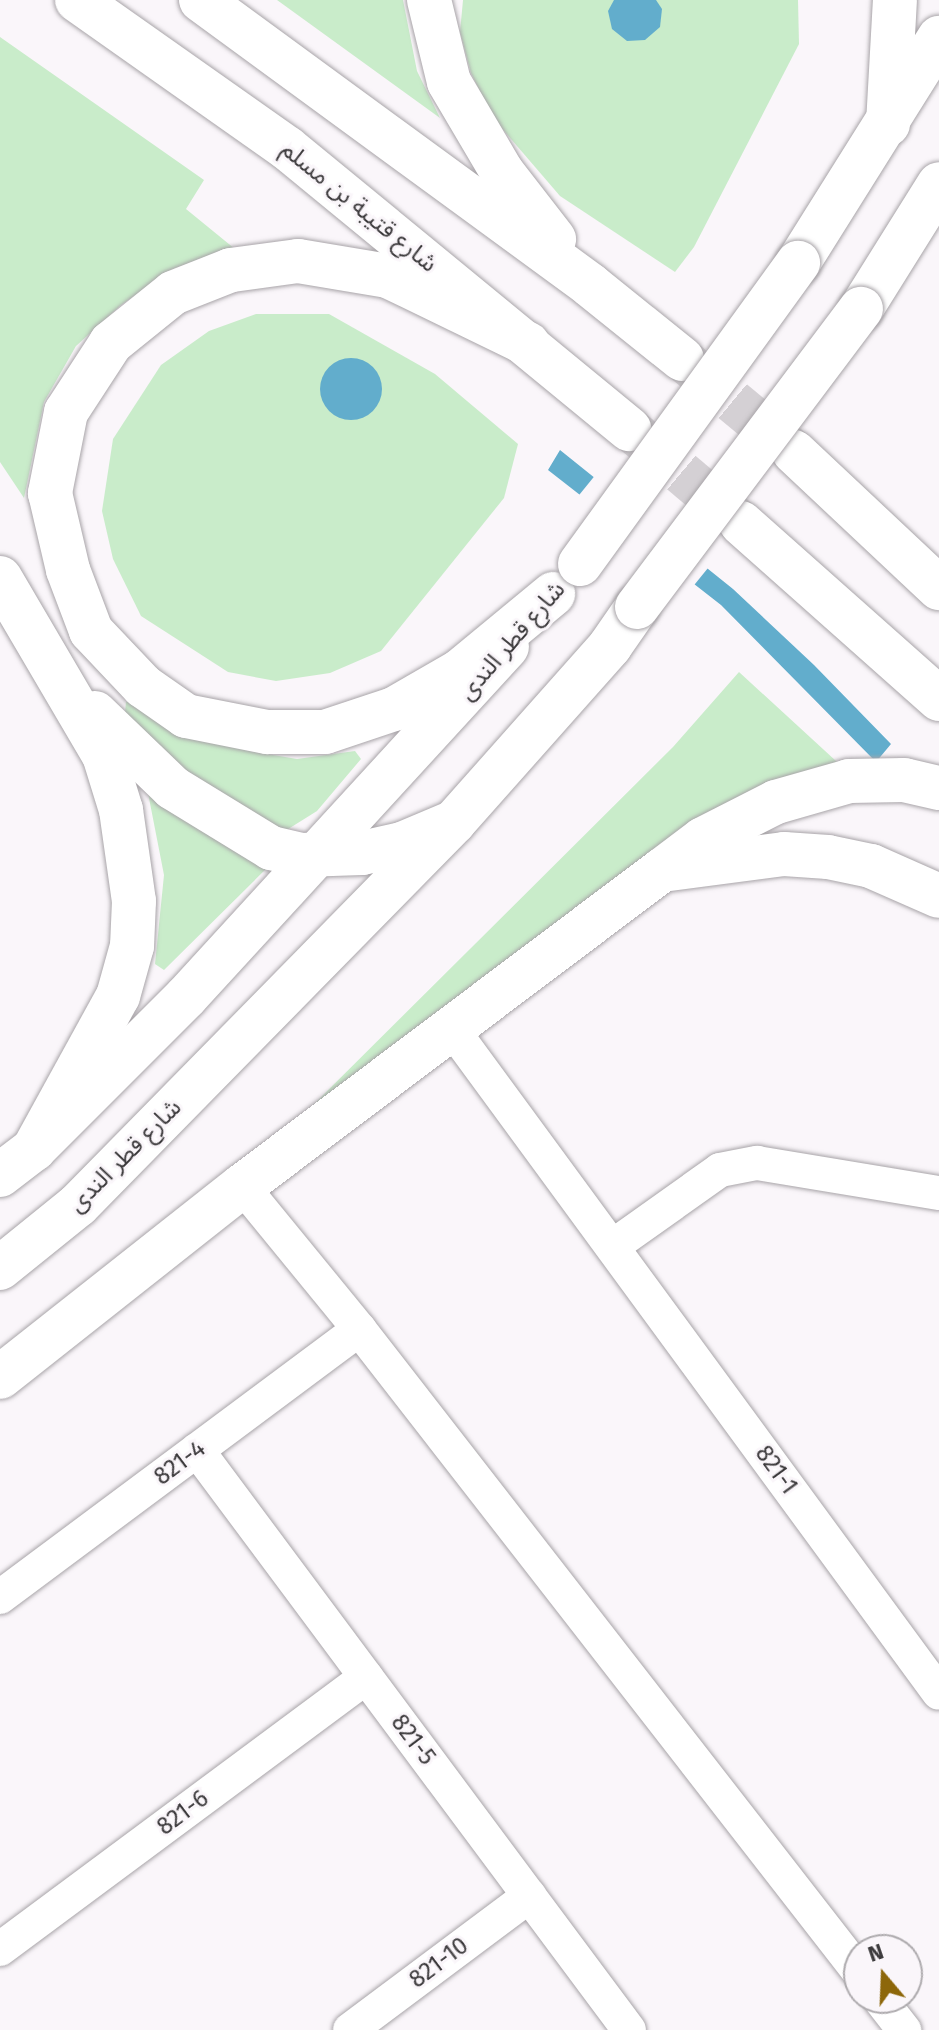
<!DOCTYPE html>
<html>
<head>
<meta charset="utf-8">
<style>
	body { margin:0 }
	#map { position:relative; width:939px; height:2030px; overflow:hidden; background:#faf6fa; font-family:"Fira Sans","Noto Sans Arabic",sans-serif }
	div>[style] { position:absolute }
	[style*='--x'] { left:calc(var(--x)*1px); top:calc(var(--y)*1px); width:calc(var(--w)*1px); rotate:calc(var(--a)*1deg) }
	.green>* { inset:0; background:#c9ecca }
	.water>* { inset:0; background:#62adcc }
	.round { border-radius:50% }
	.pier>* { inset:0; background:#faf6fa; transform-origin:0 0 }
	.highway-tunnel>* { height:44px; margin-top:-22px; transform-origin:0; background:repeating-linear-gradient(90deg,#d4d0d4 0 44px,transparent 0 66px) }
	.roads { filter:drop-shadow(0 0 2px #a8a4a8) drop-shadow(0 0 2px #a8a4a8) }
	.street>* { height:34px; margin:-17px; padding:0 17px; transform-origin:17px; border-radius:17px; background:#fff }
	.secondary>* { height:44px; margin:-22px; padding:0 22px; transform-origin:22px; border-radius:22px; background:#fff }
	.primary>* { height:44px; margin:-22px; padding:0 22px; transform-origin:22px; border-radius:22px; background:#fff }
	.highway>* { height:44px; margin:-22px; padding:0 22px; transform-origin:22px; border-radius:22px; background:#fff }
	.bridges { filter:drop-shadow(0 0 2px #a8a4a8) drop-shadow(0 0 2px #a8a4a8) }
	.primary-bridge>* { height:44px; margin:-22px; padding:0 22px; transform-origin:22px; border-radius:22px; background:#fff }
	span { translate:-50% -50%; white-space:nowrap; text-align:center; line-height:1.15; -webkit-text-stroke:6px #faf6fa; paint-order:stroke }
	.street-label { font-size:24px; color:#3c3a3c }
	.north { position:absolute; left:843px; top:1934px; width:80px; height:80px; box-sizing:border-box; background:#faf6fa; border:2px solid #aeabae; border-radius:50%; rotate:341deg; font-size:22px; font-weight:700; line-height:32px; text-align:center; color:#3c3a3c }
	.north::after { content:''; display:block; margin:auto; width:28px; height:36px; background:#8d670a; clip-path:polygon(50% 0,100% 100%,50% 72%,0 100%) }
</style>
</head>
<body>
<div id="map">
	<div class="green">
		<i style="clip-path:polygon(277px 0,403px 0,417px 71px,440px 118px)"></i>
		<i style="clip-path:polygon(463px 0,798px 0,799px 44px,694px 247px,675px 272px,560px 196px,493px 118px,471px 73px,460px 32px)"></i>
		<i style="clip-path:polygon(0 37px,204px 180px,186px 209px,235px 249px,175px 268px,121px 305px,76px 346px,44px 402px,24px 498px,0 462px)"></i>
		<i style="clip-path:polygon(256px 314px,329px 314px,435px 374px,518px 444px,504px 498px,381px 651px,330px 673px,276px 681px,228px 672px,141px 616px,113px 559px,102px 511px,113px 439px,161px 365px,209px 331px)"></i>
		<i style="clip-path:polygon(739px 672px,848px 772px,293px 1125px,673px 747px)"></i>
		<i style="clip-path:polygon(136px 698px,207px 739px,250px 751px,297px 759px,355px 751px,361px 759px,317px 811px,285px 831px,190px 777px,125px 712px,126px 702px)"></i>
		<i style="clip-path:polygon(148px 793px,267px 868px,164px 970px,155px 964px,164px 875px)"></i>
	</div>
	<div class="water">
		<i style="clip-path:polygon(614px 0,656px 0,662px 9px,660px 27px,645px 40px,627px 41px,612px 29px,608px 11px)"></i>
		<i class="round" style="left:320px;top:358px;width:62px;height:62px"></i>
		<i style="clip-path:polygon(560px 450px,733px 589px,814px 665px,891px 744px,876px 762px,721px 605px,548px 470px)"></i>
	</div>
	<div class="pier">
		<i style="left:597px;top:473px;width:146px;height:30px;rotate:39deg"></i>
	</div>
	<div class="highway-tunnel">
		<i style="--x:682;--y:359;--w:146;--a:39.7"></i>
		<i style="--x:631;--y:430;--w:144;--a:40.2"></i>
	</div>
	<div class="roads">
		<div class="street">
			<i style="--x:452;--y:1029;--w:823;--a:53.74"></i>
			<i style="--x:242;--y:1186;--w:185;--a:50.7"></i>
			<i style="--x:359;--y:1329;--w:815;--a:52.13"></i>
			<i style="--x:613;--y:1246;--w:131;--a:-35.4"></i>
			<i style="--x:720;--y:1170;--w:38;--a:-11"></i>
			<i style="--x:757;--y:1163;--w:184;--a:9.4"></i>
			<i style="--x:197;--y:1450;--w:723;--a:53.32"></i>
			<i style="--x:0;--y:1597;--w:448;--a:-36.7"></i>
			<i style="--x:0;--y:1949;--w:456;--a:-36.6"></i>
			<i style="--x:879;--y:1998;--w:41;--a:52"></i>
			<i style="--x:350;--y:2030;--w:224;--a:-36.8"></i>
		</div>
		<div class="secondary">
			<i style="--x:662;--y:870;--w:123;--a:-7.5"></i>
			<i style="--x:784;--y:854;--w:44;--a:3.9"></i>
			<i style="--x:828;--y:857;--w:44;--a:11.8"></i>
			<i style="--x:871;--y:866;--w:74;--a:23.8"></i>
		</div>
		<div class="primary">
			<i style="--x:798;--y:263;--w:266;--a:-57.9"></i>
			<i style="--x:861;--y:309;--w:147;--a:-58"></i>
			<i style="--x:0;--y:1175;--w:43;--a:-37.4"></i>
			<i style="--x:34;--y:1149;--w:215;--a:-45"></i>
			<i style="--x:186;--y:997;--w:475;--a:-47.5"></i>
			<i style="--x:0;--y:1268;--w:100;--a:-38.9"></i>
			<i style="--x:78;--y:1205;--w:537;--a:-45.53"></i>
			<i style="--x:454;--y:822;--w:235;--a:-48.4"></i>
			<i style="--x:610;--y:646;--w:47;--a:-55.3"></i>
			<i style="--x:0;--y:1377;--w:308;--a:-38.3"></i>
			<i style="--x:242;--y:1186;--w:526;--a:-36.96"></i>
		</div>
		<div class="highway">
			<i style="--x:77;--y:0;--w:257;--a:35.2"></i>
			<i style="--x:287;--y:148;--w:443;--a:39.4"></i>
			<i style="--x:201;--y:0;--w:482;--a:36.2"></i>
			<i style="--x:590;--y:285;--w:118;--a:38.8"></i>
			<i style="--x:429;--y:0;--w:84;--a:76.3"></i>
			<i style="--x:449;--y:82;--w:104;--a:59.5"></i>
			<i style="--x:502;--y:172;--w:85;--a:52.2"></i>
			<i style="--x:888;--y:124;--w:124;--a:-86.8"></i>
			<i style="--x:528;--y:344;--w:156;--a:-154.1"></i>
			<i style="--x:388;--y:276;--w:91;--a:-170.5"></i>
			<i style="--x:298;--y:261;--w:68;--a:172.3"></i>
			<i style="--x:231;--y:270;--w:62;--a:158.4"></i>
			<i style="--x:173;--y:293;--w:80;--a:141.1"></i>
			<i style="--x:111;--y:343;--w:82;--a:123.1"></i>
			<i style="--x:66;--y:412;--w:83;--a:101.2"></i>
			<i style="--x:50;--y:493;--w:79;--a:76.8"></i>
			<i style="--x:68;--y:570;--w:65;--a:69.3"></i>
			<i style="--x:91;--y:631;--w:76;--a:46.6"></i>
			<i style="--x:143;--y:686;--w:52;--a:34.9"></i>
			<i style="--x:186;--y:716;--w:83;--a:11.2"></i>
			<i style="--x:267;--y:732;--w:58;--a:0"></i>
			<i style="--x:325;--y:732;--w:73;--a:-18.4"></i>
			<i style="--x:394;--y:709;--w:76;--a:-29.9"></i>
			<i style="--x:460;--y:671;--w:121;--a:-39.6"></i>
			<i style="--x:794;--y:452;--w:199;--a:43.2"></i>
			<i style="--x:741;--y:523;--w:265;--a:41.6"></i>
			<i style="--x:0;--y:578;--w:205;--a:59.6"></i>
			<i style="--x:104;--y:755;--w:58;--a:72.8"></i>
			<i style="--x:121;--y:810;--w:92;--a:81.9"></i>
			<i style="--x:134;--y:901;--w:45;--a:92.5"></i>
			<i style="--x:132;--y:946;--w:52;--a:105.6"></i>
			<i style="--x:118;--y:996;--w:175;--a:118.8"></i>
			<i style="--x:95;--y:713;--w:108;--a:43.9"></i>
			<i style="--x:173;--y:788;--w:115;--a:31.5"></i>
			<i style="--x:271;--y:848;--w:32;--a:13"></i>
			<i style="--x:302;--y:855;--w:60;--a:-1.9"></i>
			<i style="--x:362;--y:853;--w:41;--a:-12.7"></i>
			<i style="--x:402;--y:844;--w:56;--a:-22.9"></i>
			<i style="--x:662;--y:870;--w:51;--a:-37.1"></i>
			<i style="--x:703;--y:839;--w:82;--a:-26.9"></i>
			<i style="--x:776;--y:802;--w:76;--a:-16"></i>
			<i style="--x:849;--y:781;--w:55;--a:-1"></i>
			<i style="--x:904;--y:780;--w:36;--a:13"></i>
		</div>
	</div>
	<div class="bridges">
		<div class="primary-bridge">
			<i style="--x:580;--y:564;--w:372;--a:-54.1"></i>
			<i style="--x:637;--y:607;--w:373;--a:-53.1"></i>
		</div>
	</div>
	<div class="street-label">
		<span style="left:359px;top:207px;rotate:39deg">شارع قتيبة بن مسلم</span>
		<span style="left:512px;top:641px;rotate:-49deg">شارع قطر الندى</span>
		<span style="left:125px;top:1156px;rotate:-45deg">شارع قطر الندى</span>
		<span style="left:180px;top:1463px;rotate:-37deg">821-4</span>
		<span style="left:776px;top:1470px;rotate:54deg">821-1</span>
		<span style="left:413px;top:1740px;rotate:53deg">821-5</span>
		<span style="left:183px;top:1813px;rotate:-37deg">821-6</span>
		<span style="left:439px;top:1963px;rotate:-37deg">821-10</span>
	</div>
	<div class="north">N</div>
</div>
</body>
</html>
